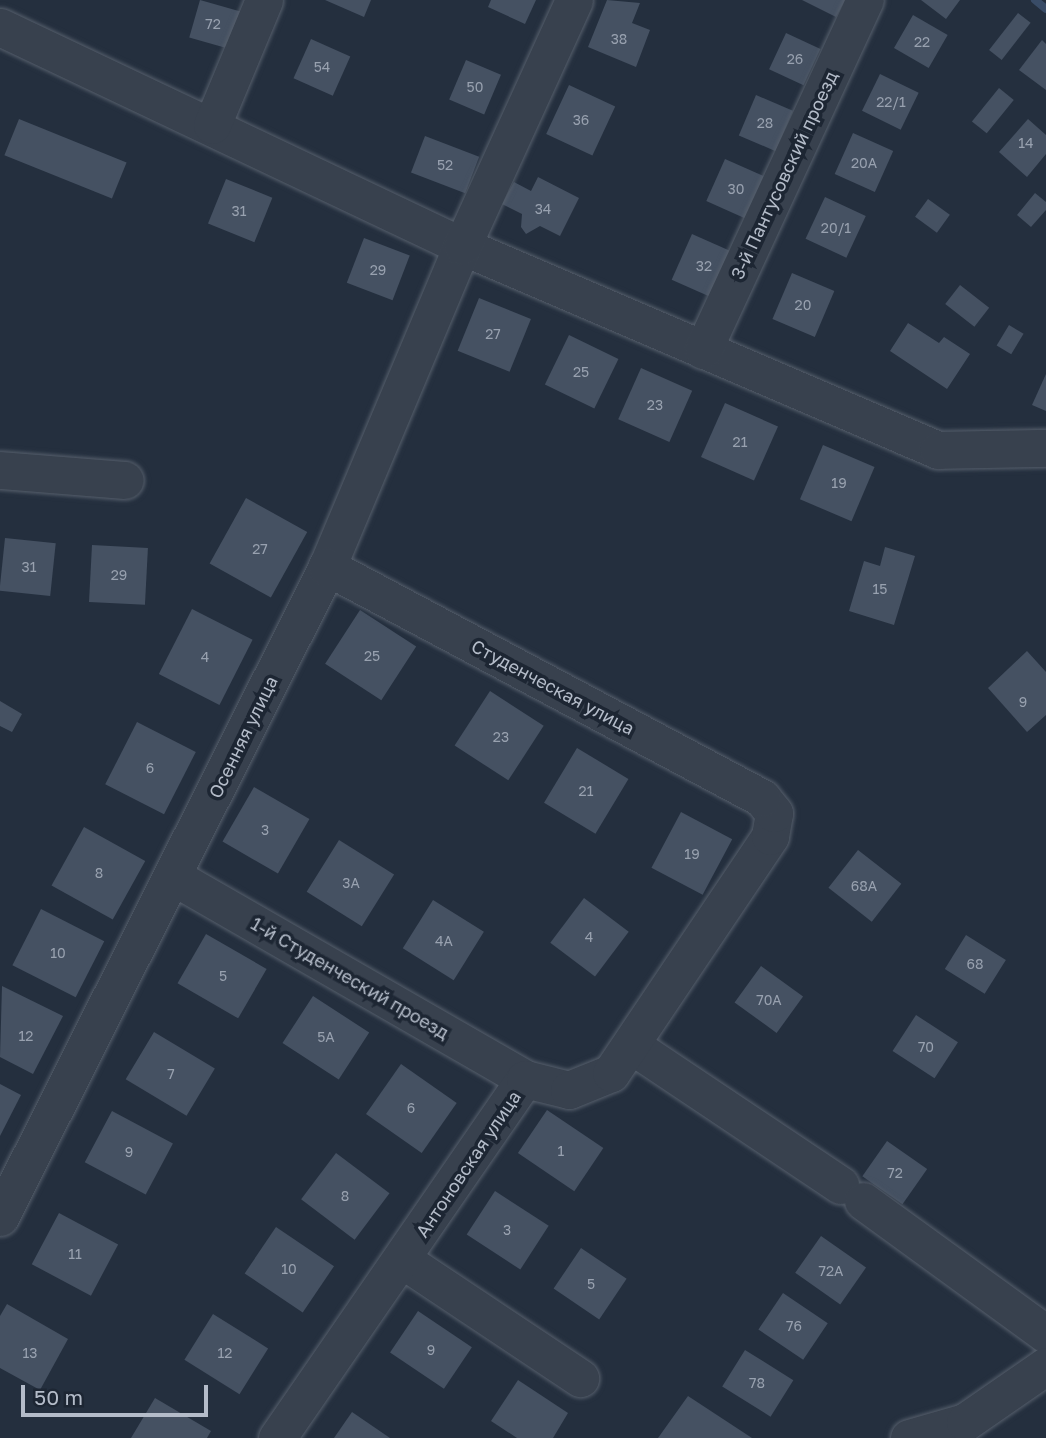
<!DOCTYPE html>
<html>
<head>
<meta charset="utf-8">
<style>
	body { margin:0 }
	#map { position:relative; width:1046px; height:1438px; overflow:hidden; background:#242f3e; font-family:"Golos Text",sans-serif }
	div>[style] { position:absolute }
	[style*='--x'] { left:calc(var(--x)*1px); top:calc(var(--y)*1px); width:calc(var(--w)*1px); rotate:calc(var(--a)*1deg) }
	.stream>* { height:8px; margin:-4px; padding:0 4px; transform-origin:4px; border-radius:4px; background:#394c67 }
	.building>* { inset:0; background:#455162; transform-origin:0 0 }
	.roads { filter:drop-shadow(0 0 2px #565f6c) drop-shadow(0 0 2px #565f6c) }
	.minor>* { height:37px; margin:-18.5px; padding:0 18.5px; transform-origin:18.5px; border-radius:18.5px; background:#38414e }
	span { translate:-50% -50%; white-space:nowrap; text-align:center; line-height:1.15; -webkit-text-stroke:7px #1d2633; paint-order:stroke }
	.number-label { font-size:14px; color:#98a1af }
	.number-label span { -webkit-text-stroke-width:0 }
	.street-label { font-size:18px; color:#b4bcc9 }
	.scale { position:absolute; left:21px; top:1385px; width:187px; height:32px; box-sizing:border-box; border:4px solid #b4bcc9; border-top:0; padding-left:9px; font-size:21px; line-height:24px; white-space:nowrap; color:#b4bcc9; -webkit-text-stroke:5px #1d2633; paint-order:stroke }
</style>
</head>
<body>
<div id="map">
	<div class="stream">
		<i style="--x:1035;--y:0;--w:14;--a:39"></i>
	</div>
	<div class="building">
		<i style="left:200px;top:0;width:43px;height:39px;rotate:16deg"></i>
		<i style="clip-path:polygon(325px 0,371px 0,364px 17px)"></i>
		<i style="clip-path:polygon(491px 0,536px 0,525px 24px,488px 7px)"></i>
		<i style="clip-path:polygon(607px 0,640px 3px,632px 23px,650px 30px,636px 67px,588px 47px)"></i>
		<i style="clip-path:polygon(802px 0,845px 0,836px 17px)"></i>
		<i style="clip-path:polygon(921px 0,960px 0,946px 19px)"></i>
		<i style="left:1018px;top:13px;width:16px;height:47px;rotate:38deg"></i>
		<i style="left:913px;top:15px;width:40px;height:38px;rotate:30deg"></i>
		<i style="left:786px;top:33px;width:38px;height:40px;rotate:25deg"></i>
		<i style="left:311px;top:39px;width:43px;height:43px;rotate:24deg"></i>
		<i style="clip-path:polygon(1042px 40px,1046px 44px,1046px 90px,1019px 70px)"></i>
		<i style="left:466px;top:60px;width:38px;height:43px;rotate:23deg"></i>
		<i style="left:880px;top:74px;width:43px;height:41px;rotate:26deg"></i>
		<i style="left:569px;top:85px;width:51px;height:54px;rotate:25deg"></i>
		<i style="left:999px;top:88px;width:19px;height:43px;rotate:39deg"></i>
		<i style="left:756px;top:95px;width:40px;height:44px;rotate:23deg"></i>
		<i style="left:19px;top:119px;width:116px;height:39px;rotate:22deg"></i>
		<i style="clip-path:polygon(1028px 119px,1046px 135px,1046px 154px,1027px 177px,999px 152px)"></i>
		<i style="left:853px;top:133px;width:44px;height:45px;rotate:24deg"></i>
		<i style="left:425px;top:136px;width:58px;height:39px;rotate:21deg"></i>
		<i style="left:725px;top:159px;width:44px;height:46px;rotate:24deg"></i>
		<i style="clip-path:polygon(538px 177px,579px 198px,560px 236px,540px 226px,526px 234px,521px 227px,522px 214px,502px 204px,514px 182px,531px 191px)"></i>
		<i style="left:226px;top:179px;width:50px;height:48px;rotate:22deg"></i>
		<i style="clip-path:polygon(1035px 193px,1046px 202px,1046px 210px,1031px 227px,1017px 215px)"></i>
		<i style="left:825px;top:197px;width:45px;height:46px;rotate:25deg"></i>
		<i style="left:928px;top:199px;width:27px;height:22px;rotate:36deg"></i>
		<i style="left:692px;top:234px;width:47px;height:50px;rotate:24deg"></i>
		<i style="left:364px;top:238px;width:49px;height:48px;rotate:21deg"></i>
		<i style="left:792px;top:273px;width:46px;height:50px;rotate:23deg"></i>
		<i style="left:960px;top:285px;width:37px;height:24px;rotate:38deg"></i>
		<i style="left:479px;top:298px;width:56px;height:57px;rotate:22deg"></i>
		<i style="clip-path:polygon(908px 323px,939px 343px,944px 337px,970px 354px,947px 389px,890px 351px)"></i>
		<i style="left:1009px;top:325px;width:17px;height:24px;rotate:31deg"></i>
		<i style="left:569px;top:335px;width:55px;height:55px;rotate:26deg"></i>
		<i style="left:641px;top:368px;width:56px;height:56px;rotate:24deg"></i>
		<i style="clip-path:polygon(1046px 374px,1046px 411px,1032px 405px)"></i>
		<i style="left:725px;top:403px;width:58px;height:59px;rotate:24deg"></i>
		<i style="left:823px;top:445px;width:56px;height:59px;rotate:23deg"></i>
		<i style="left:246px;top:498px;width:70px;height:75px;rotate:29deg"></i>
		<i style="left:5px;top:538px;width:51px;height:53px;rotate:6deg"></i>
		<i style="left:92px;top:545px;width:56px;height:57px;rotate:3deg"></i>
		<i style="clip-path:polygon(885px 547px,915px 556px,894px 625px,849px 611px,864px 561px,880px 566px)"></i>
		<i style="left:192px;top:609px;width:68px;height:73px;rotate:27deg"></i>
		<i style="left:360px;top:610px;width:67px;height:64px;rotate:33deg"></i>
		<i style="clip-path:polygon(1027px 651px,1046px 672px,1046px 715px,1027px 732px,988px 688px)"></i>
		<i style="left:490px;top:691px;width:64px;height:65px;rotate:33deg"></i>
		<i style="clip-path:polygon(0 701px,22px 714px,12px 732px,0 726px)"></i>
		<i style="left:137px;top:722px;width:66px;height:70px;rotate:27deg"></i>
		<i style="left:577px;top:748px;width:60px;height:64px;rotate:31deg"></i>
		<i style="left:254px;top:787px;width:64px;height:63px;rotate:30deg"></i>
		<i style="left:681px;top:812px;width:58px;height:63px;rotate:28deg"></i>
		<i style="left:84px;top:827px;width:70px;height:67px;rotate:29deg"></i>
		<i style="left:339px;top:840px;width:65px;height:61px;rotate:32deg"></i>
		<i style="left:858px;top:850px;width:55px;height:48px;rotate:38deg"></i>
		<i style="left:584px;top:898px;width:56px;height:56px;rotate:37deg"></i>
		<i style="left:433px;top:900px;width:60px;height:57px;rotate:32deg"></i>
		<i style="left:41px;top:909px;width:71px;height:63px;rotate:27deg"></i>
		<i style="left:206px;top:934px;width:70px;height:57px;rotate:30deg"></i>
		<i style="left:966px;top:935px;width:47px;height:40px;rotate:32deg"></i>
		<i style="left:761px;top:966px;width:52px;height:45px;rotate:36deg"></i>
		<i style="clip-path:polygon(2px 986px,63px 1016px,33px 1074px,0 1057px)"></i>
		<i style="left:313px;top:996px;width:67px;height:56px;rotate:33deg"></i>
		<i style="left:916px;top:1015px;width:50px;height:43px;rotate:33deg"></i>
		<i style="left:154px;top:1032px;width:71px;height:55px;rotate:31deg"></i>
		<i style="left:401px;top:1064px;width:68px;height:61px;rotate:35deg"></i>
		<i style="clip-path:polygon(0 1084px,21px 1095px,0 1136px)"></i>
		<i style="left:547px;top:1110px;width:68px;height:52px;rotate:34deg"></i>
		<i style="left:112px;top:1111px;width:69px;height:58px;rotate:28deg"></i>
		<i style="left:887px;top:1141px;width:49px;height:43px;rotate:35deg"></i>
		<i style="left:336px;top:1153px;width:67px;height:58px;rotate:37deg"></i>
		<i style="left:495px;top:1191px;width:64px;height:52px;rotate:33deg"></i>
		<i style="left:59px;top:1213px;width:67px;height:58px;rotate:28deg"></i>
		<i style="left:276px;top:1227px;width:70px;height:56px;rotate:34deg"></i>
		<i style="left:821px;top:1236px;width:55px;height:45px;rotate:35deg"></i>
		<i style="left:581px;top:1248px;width:55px;height:49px;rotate:34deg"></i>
		<i style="left:783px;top:1293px;width:54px;height:44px;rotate:34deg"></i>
		<i style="clip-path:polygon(7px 1304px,68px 1339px,40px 1390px,0 1368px,0 1316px)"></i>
		<i style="left:418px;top:1311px;width:65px;height:50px;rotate:34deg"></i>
		<i style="left:213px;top:1314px;width:65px;height:54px;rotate:32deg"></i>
		<i style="left:745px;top:1350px;width:57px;height:43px;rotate:32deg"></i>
		<i style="clip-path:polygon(518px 1380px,568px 1413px,553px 1438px,517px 1438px,491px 1421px)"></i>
		<i style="clip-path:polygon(688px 1396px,752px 1438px,658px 1438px)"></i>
		<i style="clip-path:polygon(155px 1398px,211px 1431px,207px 1438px,131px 1438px)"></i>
		<i style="clip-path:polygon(352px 1412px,390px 1438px,334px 1438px)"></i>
	</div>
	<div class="roads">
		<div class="minor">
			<i style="--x:0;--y:27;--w:511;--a:25.36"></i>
			<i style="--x:462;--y:246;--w:518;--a:23.2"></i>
			<i style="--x:938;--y:450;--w:108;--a:-1.1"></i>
			<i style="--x:212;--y:125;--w:135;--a:-67.4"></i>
			<i style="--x:703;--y:350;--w:386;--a:-65.2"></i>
			<i style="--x:0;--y:470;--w:125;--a:4.6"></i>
			<i style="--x:174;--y:877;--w:405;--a:29.9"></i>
			<i style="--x:631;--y:1045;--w:252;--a:33.8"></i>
			<i style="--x:863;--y:1201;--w:226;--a:36"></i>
			<i style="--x:0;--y:1217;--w:728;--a:-63.29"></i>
			<i style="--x:327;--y:567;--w:348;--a:-67.2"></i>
			<i style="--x:462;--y:246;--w:270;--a:-65.5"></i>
			<i style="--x:403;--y:1260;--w:213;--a:33.7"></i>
			<i style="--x:277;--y:1438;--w:436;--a:-55.4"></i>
			<i style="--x:525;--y:1079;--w:45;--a:14"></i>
			<i style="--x:569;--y:1090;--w:45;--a:-22"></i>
			<i style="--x:611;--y:1073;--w:285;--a:-56.1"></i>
			<i style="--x:770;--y:836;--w:23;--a:-80"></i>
			<i style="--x:774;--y:813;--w:19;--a:-129"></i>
			<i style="--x:762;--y:798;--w:493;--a:-152"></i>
			<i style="--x:909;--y:1438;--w:58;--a:-15.9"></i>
			<i style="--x:965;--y:1422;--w:98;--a:-34.7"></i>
		</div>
	</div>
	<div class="number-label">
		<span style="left:213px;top:24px">72</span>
		<span style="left:619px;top:39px">38</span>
		<span style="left:922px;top:42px">22</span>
		<span style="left:795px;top:59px">26</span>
		<span style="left:322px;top:67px">54</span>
		<span style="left:475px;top:87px">50</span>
		<span style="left:891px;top:102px">22/1</span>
		<span style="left:581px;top:120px">36</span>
		<span style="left:765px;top:123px">28</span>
		<span style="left:1026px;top:143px">14</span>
		<span style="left:864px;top:163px">20А</span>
		<span style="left:445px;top:165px">52</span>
		<span style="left:736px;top:189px">30</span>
		<span style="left:543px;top:209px">34</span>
		<span style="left:239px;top:211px">31</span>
		<span style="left:836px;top:228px">20/1</span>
		<span style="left:704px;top:266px">32</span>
		<span style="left:378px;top:270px">29</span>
		<span style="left:803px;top:305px">20</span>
		<span style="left:493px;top:334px">27</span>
		<span style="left:581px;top:372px">25</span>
		<span style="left:655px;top:405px">23</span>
		<span style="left:740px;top:442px">21</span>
		<span style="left:839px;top:483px">19</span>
		<span style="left:260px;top:549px">27</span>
		<span style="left:29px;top:567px">31</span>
		<span style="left:119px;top:575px">29</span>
		<span style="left:880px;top:589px">15</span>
		<span style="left:372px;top:656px">25</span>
		<span style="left:205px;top:657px">4</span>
		<span style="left:1023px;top:702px">9</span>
		<span style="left:501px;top:737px">23</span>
		<span style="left:150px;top:768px">6</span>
		<span style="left:586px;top:791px">21</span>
		<span style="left:265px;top:830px">3</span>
		<span style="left:692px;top:854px">19</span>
		<span style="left:99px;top:873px">8</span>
		<span style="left:351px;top:883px">3А</span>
		<span style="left:864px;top:886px">68А</span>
		<span style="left:589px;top:937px">4</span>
		<span style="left:444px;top:941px">4А</span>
		<span style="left:58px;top:953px">10</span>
		<span style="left:975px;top:964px">68</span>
		<span style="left:223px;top:976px">5</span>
		<span style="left:769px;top:1000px">70А</span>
		<span style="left:26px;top:1036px">12</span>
		<span style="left:326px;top:1037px">5А</span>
		<span style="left:926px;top:1047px">70</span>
		<span style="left:171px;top:1074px">7</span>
		<span style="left:411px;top:1108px">6</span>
		<span style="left:561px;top:1151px">1</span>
		<span style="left:129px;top:1152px">9</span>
		<span style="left:895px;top:1173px">72</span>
		<span style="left:345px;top:1196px">8</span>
		<span style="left:507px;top:1230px">3</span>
		<span style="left:75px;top:1254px">11</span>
		<span style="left:289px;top:1269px">10</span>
		<span style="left:831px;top:1271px">72А</span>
		<span style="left:591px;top:1284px">5</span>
		<span style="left:794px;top:1326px">76</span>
		<span style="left:431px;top:1350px">9</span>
		<span style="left:30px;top:1353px">13</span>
		<span style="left:225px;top:1353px">12</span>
		<span style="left:757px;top:1383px">78</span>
	</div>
	<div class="street-label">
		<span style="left:784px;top:175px;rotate:-65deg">3-й Пантусовский проезд</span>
		<span style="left:553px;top:687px;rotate:28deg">Студенческая улица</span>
		<span style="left:243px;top:737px;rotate:-64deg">Осенняя улица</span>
		<span style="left:350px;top:978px;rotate:30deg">1-й Студенческий проезд</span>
		<span style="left:468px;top:1164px;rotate:-56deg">Антоновская улица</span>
	</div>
	<div class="scale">50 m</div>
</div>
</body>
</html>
